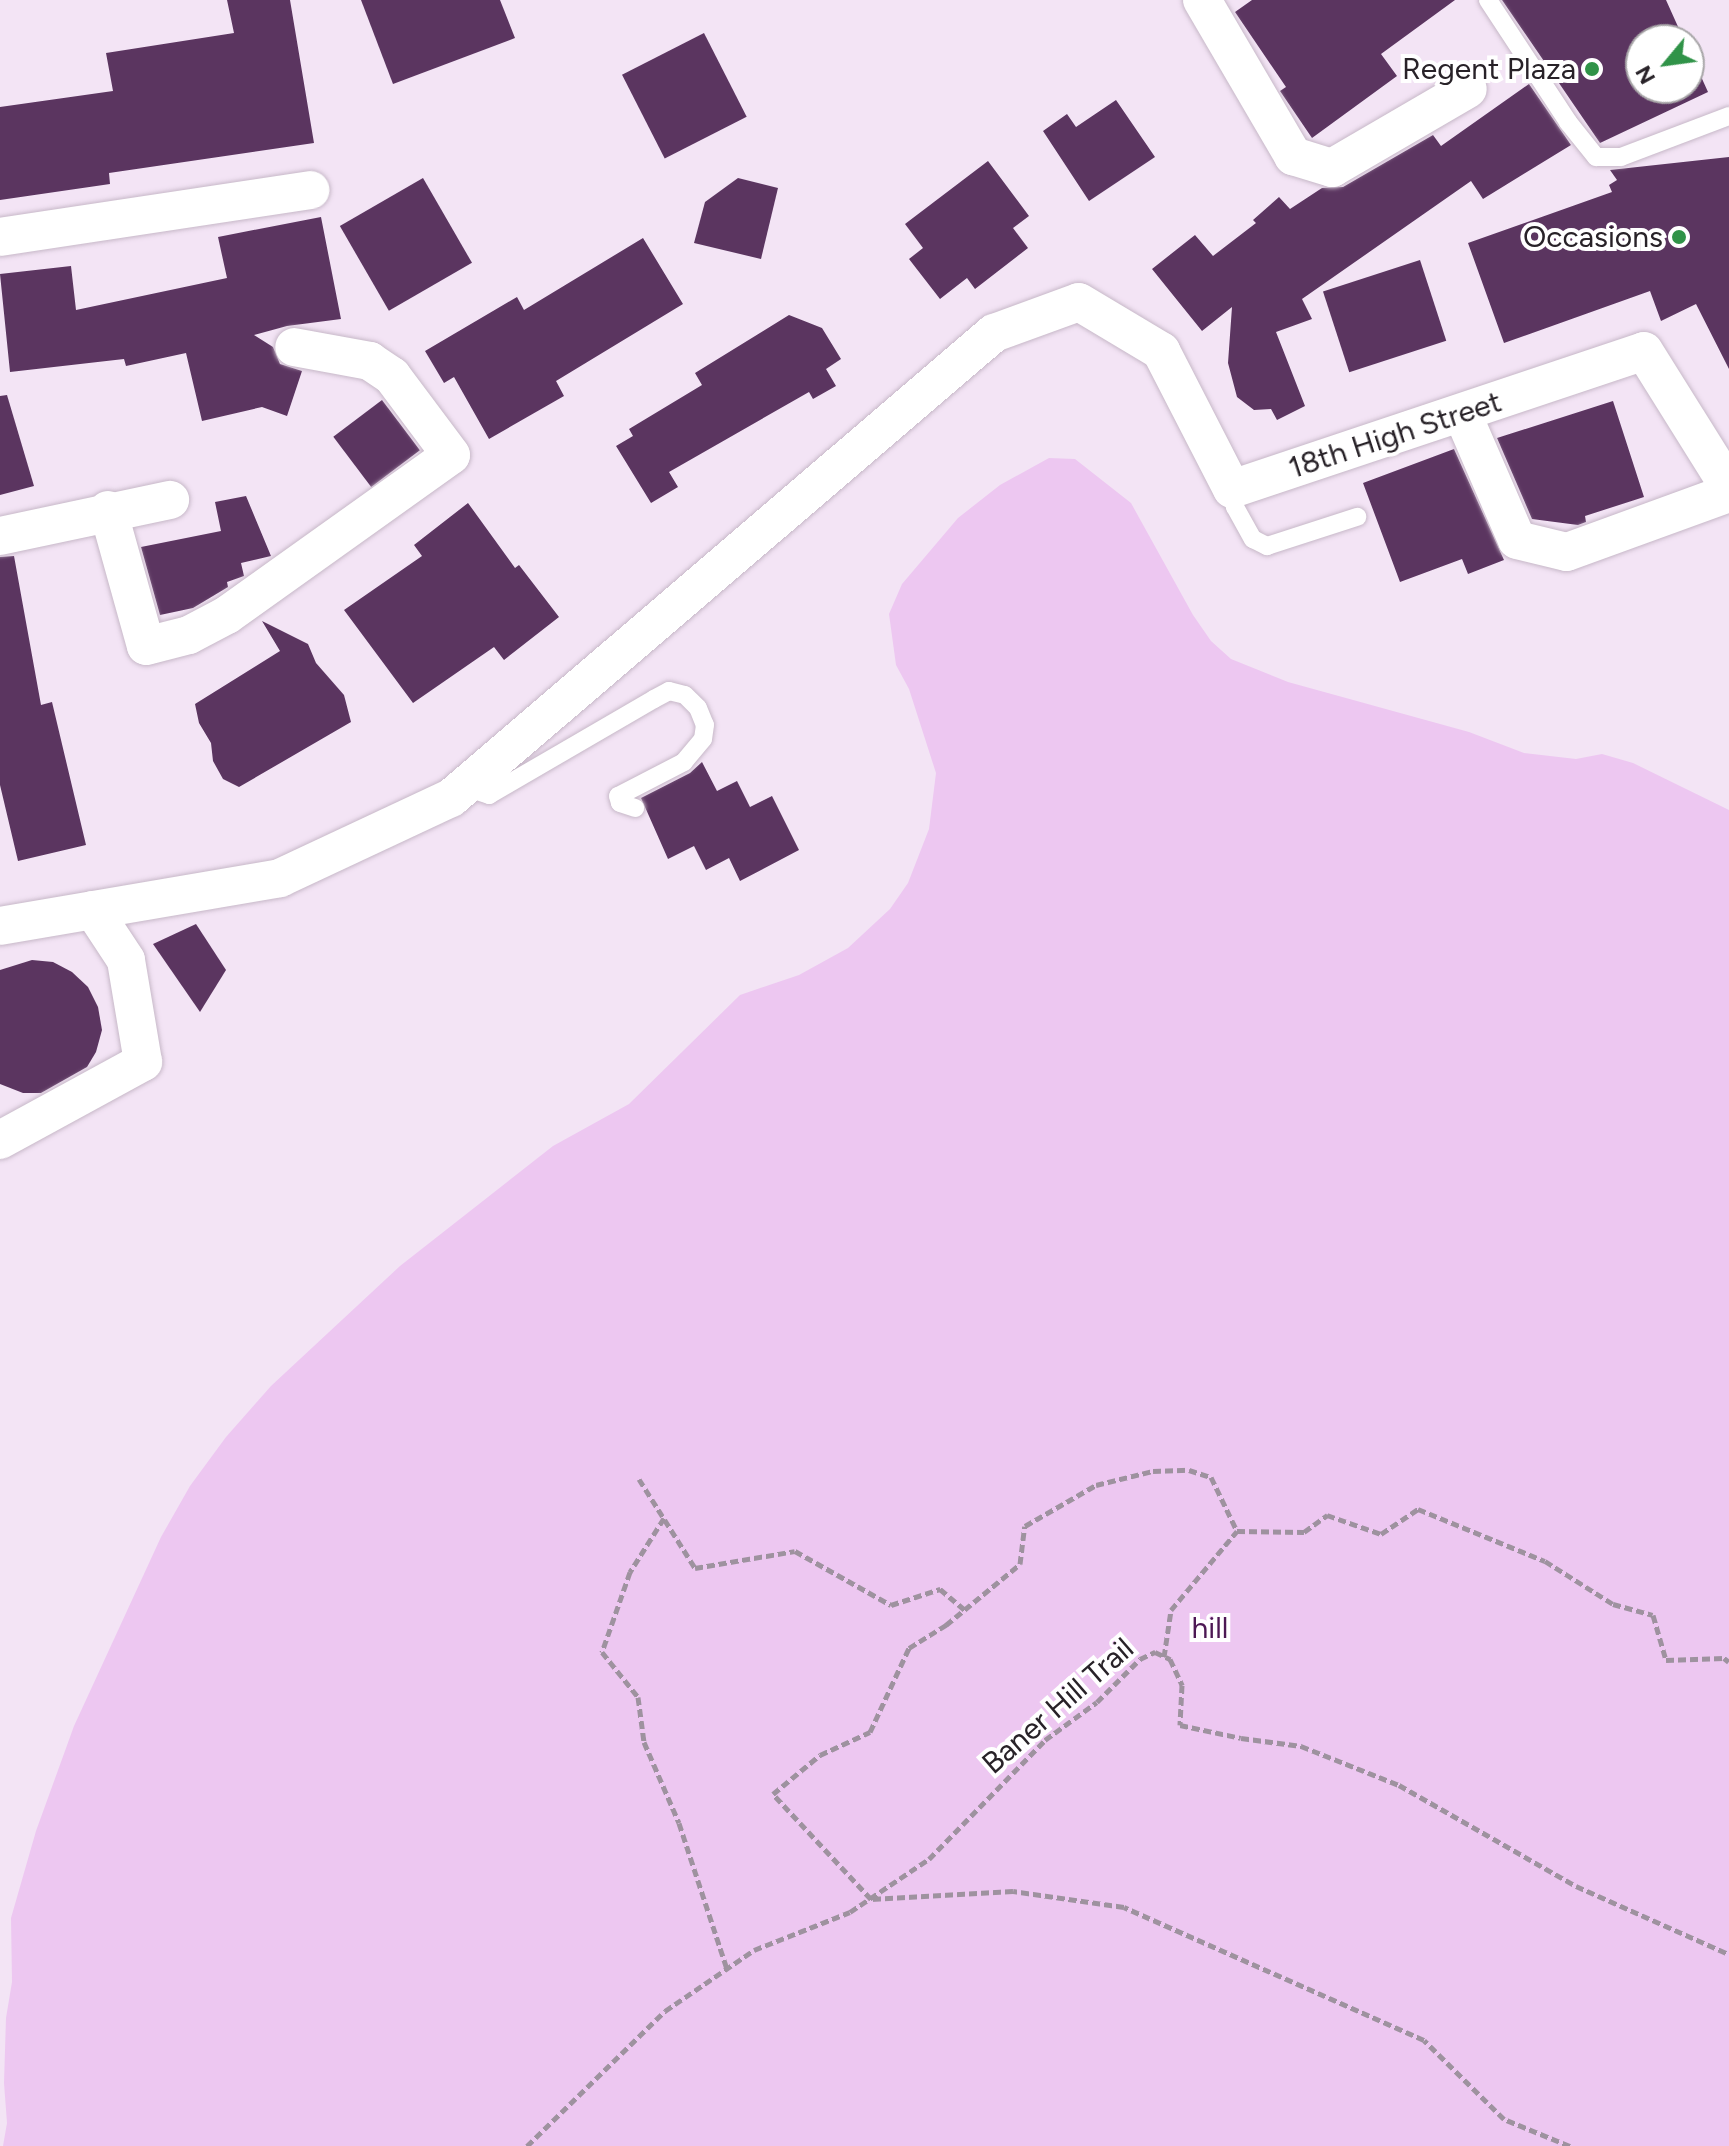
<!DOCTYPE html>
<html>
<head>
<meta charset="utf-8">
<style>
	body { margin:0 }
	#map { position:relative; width:1729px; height:2146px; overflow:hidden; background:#f3e4f5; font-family:Figtree,sans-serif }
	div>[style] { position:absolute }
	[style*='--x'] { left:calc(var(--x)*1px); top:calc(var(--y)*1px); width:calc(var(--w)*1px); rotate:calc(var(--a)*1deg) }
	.green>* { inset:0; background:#edc7f1 }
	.building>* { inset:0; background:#5b3560; transform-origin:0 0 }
	.path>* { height:5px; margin-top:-2.5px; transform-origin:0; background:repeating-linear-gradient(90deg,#9e929f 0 8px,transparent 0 12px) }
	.roads { filter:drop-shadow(0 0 2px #c7b8c8) drop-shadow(0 0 2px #c7b8c8) }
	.service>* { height:18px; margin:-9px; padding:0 9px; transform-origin:9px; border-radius:9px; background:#fff }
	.minor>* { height:38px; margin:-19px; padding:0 19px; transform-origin:19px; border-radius:19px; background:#fff }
	.dots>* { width:22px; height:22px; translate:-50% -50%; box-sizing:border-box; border:4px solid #fff; border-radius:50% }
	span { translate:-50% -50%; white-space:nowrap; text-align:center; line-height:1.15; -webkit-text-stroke:8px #fff; paint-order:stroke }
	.poi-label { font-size:30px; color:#282228 }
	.right { translate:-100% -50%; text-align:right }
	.street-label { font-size:30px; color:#282228 }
	.park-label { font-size:30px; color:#4d1854 }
	.north { position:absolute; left:1625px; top:24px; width:80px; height:80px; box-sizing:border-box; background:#fff; border:2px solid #a9a7a9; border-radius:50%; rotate:241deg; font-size:22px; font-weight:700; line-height:32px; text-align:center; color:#282228 }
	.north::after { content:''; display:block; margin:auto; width:28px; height:36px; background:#309348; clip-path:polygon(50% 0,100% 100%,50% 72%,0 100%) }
</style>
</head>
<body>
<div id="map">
	<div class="green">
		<i style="clip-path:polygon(1049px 458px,1075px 459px,1131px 503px,1193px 615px,1211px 641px,1231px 659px,1288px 682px,1469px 732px,1524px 753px,1576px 759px,1602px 754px,1633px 763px,1729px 810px,1729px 2146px,3px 2146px,7px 2123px,4px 2083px,6px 2018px,12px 1982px,11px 1918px,36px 1831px,74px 1726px,161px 1537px,190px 1486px,226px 1437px,271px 1386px,400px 1266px,553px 1146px,629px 1104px,740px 995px,799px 975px,848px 948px,890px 909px,908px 883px,929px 829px,936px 773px,909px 689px,896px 665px,889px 614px,902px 584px,958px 518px,1000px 485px)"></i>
	</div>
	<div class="building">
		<i style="clip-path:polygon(227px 0,290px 0,314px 143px,109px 173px,110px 184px,0 200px,0 107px,113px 91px,106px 53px,234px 33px)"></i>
		<i style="clip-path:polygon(361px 0,500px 0,515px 38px,393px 84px)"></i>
		<i style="clip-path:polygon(1252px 0,1455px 0,1381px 54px,1397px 76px,1312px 138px,1280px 91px,1286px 87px,1235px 12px)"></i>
		<i style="clip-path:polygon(1502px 0,1666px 0,1684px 40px,1641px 40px,1641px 88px,1689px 88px,1689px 50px,1708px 92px,1600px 143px)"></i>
		<i style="left:704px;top:33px;width:94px;height:92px;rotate:63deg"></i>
		<i style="clip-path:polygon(1529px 84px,1571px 145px,1483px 199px,1471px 181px,1302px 299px,1312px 319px,1276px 332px,1305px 406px,1277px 420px,1271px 409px,1254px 410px,1237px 397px,1228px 363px,1232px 307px,1202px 331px,1152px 269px,1195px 235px,1213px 256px,1256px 223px,1253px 220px,1279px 197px,1290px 209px,1322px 188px,1343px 187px,1433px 135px,1441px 146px)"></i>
		<i style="clip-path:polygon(1116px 100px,1155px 157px,1089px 201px,1043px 131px,1067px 114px,1076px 127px)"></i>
		<i style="clip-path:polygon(1729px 157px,1729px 369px,1696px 304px,1661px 321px,1650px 291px,1504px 343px,1468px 243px,1612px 192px,1609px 185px,1617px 180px,1610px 170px)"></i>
		<i style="clip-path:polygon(988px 161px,1029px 216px,1013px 228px,1028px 248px,975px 289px,967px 278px,940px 299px,909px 259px,923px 248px,905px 224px)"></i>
		<i style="left:423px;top:178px;width:98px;height:96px;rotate:60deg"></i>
		<i style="clip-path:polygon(738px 178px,778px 188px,761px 259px,694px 243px,705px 202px)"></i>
		<i style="clip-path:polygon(321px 217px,341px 319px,287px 326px,254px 335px,273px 347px,280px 364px,302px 371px,287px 416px,262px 407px,202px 421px,186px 353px,126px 366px,124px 359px,10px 372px,0 274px,71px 266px,76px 310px,227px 278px,218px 237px)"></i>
		<i style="clip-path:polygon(643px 238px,683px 304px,556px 381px,564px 396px,489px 439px,454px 377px,444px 383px,425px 351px,517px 297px,524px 310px)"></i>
		<i style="left:1420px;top:260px;width:85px;height:102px;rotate:72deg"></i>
		<i style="clip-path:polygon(789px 315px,822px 328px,841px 359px,826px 369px,836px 386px,813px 399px,809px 392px,669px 472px,678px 487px,651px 503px,616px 446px,633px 436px,629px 429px,702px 385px,695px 373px)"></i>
		<i style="clip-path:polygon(7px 395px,34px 486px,0 495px,0 396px)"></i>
		<i style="left:382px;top:400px;width:63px;height:61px;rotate:53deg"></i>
		<i style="clip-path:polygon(1613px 401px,1644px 497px,1585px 516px,1586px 522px,1578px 525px,1532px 519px,1497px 438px)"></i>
		<i style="clip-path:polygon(1454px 449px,1504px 560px,1468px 574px,1462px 559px,1400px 582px,1363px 483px)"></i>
		<i style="clip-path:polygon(246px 496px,271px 556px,241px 563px,244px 576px,227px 582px,228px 587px,193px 608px,160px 615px,141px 547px,221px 531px,215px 502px)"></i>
		<i style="clip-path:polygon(468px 503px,515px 568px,519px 565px,559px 617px,504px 660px,494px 647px,413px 703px,344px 610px,422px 556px,414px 545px)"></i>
		<i style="clip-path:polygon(14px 556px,41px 705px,52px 702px,86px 845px,18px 861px,0 785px,0 557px)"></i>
		<i style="clip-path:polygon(262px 621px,308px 644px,316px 663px,344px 695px,351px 722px,239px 787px,223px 779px,213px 761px,211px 743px,199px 723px,195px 704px,280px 651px)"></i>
		<i style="clip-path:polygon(702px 762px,717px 791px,737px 781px,750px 807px,772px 796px,799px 850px,740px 881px,729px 858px,706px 870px,694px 846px,668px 859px,641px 798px,690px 773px)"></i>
		<i style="clip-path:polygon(196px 924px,226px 970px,200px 1012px,153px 944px)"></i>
		<i style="clip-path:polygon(32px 960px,53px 962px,72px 972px,88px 987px,98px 1007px,102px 1030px,96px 1052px,87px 1067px,41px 1093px,23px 1093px,0 1084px,0 970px)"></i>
	</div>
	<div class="path">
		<i style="--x:639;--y:1479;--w:105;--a:57.8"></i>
		<i style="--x:695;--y:1568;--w:101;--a:-9.6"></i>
		<i style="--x:795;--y:1551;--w:110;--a:29.4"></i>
		<i style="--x:891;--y:1605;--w:52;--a:-18.1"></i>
		<i style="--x:940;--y:1589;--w:33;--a:40"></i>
		<i style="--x:664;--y:1518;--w:64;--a:122.2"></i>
		<i style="--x:630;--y:1572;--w:85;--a:109.3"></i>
		<i style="--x:602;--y:1652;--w:58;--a:51.3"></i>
		<i style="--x:638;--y:1697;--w:45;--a:82.4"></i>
		<i style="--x:644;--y:1742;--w:88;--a:66.6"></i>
		<i style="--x:679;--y:1823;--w:154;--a:71.8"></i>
		<i style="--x:1164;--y:1657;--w:48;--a:-81.5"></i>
		<i style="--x:1171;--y:1610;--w:103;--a:-50.1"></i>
		<i style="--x:527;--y:2146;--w:193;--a:-44.4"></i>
		<i style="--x:665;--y:2011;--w:108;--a:-34.4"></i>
		<i style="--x:754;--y:1950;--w:103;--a:-21.6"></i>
		<i style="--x:850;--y:1912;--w:95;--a:-33.9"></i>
		<i style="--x:929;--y:1859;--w:166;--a:-45.7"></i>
		<i style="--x:1045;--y:1740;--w:64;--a:-36.2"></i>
		<i style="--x:1097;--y:1702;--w:61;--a:-45"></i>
		<i style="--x:1140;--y:1659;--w:17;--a:-25"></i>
		<i style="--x:1155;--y:1652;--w:17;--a:25"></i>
		<i style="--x:1170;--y:1659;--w:29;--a:65"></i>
		<i style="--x:1182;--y:1685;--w:40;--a:92.9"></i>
		<i style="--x:1180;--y:1725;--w:62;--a:12"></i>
		<i style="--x:1241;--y:1738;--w:61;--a:7.6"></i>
		<i style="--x:1301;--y:1746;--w:105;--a:21.7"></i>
		<i style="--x:1399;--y:1785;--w:204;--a:29.7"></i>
		<i style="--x:1576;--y:1886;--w:167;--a:24"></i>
		<i style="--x:1570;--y:2146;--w:71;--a:-157.8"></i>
		<i style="--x:1504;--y:2119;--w:112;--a:-135.4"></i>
		<i style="--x:1424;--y:2040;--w:328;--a:-156.1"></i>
		<i style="--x:1124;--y:1907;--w:112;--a:-171.8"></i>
		<i style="--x:1013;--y:1891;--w:142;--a:176.8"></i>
		<i style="--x:871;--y:1899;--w:144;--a:-133"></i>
		<i style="--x:773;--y:1794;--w:61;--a:-39.7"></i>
		<i style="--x:820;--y:1755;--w:55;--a:-24.7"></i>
		<i style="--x:870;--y:1732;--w:93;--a:-65.1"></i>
		<i style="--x:909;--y:1648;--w:44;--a:-31.9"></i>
		<i style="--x:946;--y:1625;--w:96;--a:-39.5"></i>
		<i style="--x:1020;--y:1564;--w:38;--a:-83"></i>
		<i style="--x:1025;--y:1526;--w:82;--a:-30"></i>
		<i style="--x:1096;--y:1485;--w:59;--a:-13.8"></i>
		<i style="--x:1153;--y:1471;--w:36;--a:-2"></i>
		<i style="--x:1189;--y:1470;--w:23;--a:18"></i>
		<i style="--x:1211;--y:1477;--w:60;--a:64.3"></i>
		<i style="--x:1237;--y:1531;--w:67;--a:0.9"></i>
		<i style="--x:1304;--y:1532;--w:29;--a:-36"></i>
		<i style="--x:1327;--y:1515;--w:57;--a:19.4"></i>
		<i style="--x:1381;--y:1534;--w:45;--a:-34"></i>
		<i style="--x:1418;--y:1509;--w:137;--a:22.3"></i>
		<i style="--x:1545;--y:1561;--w:80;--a:32.3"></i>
		<i style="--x:1613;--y:1604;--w:41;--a:15.4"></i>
		<i style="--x:1653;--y:1615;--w:47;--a:73.9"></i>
		<i style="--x:1666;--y:1660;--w:58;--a:-2"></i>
		<i style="--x:1724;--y:1658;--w:6;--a:39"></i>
	</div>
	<div class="roads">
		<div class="service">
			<i style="--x:1488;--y:0;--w:146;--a:56.7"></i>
			<i style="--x:1568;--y:122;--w:45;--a:51.3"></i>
			<i style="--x:1596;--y:157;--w:25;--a:0"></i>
			<i style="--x:1621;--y:157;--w:116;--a:-20.8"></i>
			<i style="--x:1232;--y:489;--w:18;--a:81"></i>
			<i style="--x:1235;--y:507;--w:37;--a:61"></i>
			<i style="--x:1253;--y:539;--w:16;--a:27"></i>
			<i style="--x:1267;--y:546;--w:95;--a:-17.9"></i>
			<i style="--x:469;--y:782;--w:12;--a:48"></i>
			<i style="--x:477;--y:791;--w:13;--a:18"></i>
			<i style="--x:489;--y:795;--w:191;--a:-30.2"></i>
			<i style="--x:654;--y:699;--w:17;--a:-28"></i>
			<i style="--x:669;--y:691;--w:16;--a:14"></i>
			<i style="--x:685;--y:695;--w:18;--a:45"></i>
			<i style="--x:698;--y:708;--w:18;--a:68"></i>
			<i style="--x:705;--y:725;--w:14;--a:98"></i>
			<i style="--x:703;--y:739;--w:30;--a:130"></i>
			<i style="--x:684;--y:762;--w:74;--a:152.7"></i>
			<i style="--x:618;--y:796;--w:7;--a:74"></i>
			<i style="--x:620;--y:803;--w:16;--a:18"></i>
		</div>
		<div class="minor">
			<i style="--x:1202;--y:0;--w:181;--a:59.7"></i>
			<i style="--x:1293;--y:156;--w:41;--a:17.1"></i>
			<i style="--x:1332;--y:168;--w:157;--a:-30.2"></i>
			<i style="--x:0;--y:237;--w:314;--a:-8.6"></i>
			<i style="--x:1462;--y:413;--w:138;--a:66.6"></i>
			<i style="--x:1517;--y:540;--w:51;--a:13.5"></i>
			<i style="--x:1567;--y:552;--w:172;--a:-20"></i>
			<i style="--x:108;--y:510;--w:141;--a:74.4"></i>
			<i style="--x:146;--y:646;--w:44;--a:-14.3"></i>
			<i style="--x:189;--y:635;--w:43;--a:-27.8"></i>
			<i style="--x:227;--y:615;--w:275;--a:-35.5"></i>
			<i style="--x:451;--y:455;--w:99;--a:-126.8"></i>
			<i style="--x:392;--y:376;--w:27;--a:-146"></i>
			<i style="--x:370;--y:361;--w:77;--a:-169.6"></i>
			<i style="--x:0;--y:536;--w:174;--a:-12"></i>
			<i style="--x:0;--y:926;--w:284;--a:-9.7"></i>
			<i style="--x:280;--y:878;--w:189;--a:-25.1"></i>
			<i style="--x:451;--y:798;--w:715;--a:-40.58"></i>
			<i style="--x:994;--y:333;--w:90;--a:-20"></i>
			<i style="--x:1079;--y:302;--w:96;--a:30.9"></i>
			<i style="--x:1161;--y:351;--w:155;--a:62.8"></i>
			<i style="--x:1232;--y:489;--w:434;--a:-18.5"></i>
			<i style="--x:1644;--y:351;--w:160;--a:58"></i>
			<i style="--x:0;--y:1140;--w:163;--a:-28.6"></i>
			<i style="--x:143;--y:1062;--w:103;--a:-99.5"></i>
			<i style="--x:126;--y:960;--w:60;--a:-123.4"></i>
		</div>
	</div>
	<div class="dots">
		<i style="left:1592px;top:69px;background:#309348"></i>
		<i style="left:1679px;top:237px;background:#309348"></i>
	</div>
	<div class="poi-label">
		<span class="right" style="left:1576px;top:69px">Regent Plaza</span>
		<span class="right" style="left:1663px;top:237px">Occasions</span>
	</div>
	<div class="street-label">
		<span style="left:1395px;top:435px;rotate:-18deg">18th High Street</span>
		<span style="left:1058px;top:1706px;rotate:-41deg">Baner Hill Trail</span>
	</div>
	<div class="park-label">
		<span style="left:1210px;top:1628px">hill</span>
	</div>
	<div class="north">N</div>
</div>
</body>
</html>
